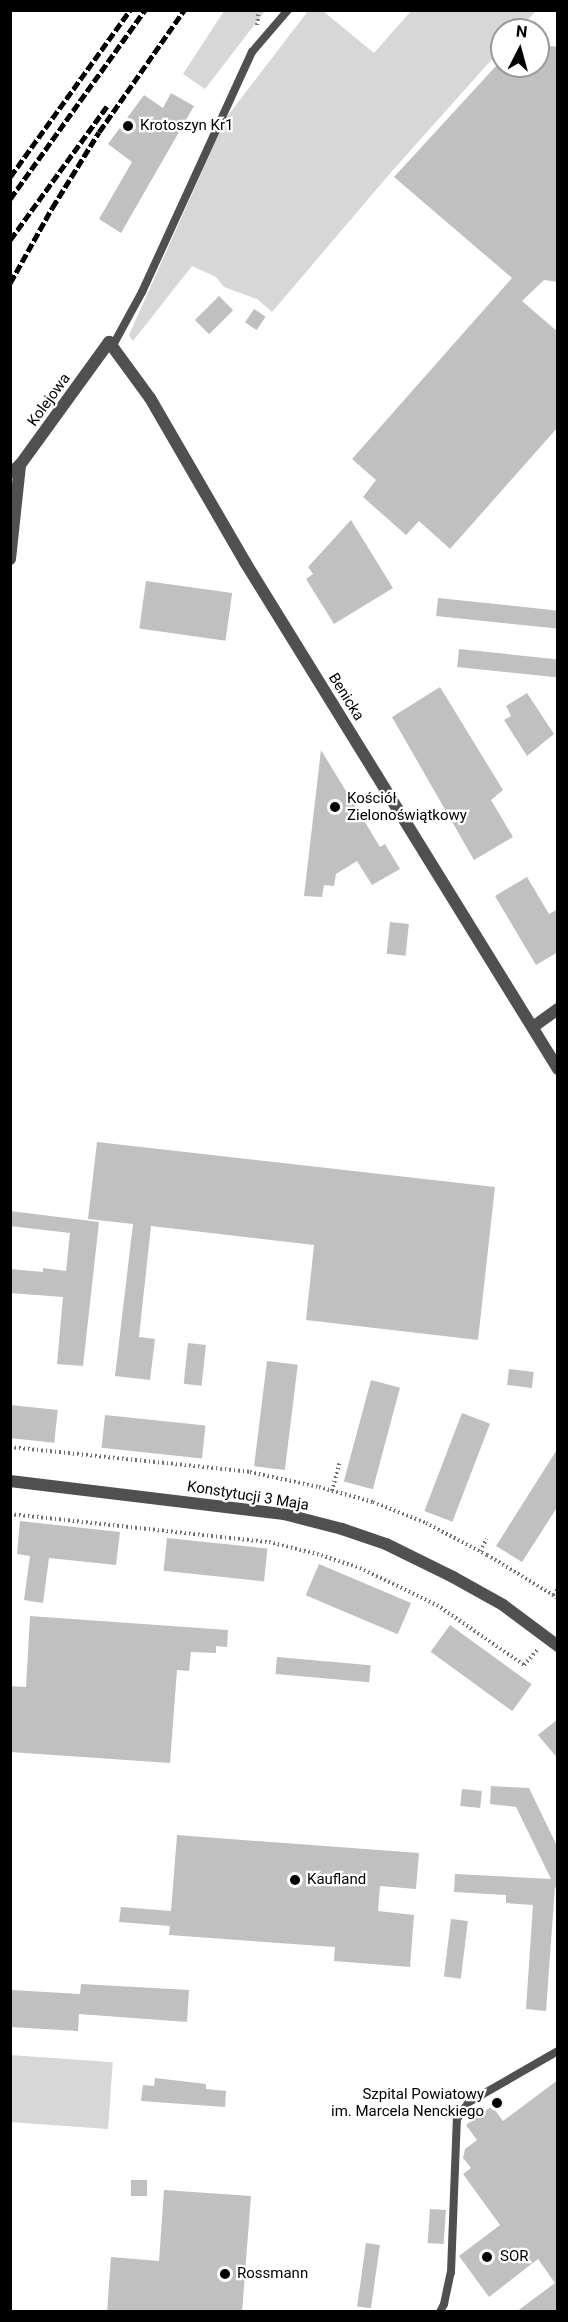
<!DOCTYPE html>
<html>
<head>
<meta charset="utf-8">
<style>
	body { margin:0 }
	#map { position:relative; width:568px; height:2322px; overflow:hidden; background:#fff; font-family:Roboto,sans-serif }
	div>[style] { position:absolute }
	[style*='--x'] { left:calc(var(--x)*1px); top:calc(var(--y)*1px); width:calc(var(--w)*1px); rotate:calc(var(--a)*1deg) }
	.green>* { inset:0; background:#d7d7d7; transform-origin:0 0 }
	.building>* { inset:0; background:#c0c0c0; transform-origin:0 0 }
	.path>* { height:4px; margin-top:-2px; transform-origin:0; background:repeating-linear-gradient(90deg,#727272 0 1.5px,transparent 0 4.5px) }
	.lane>* { height:8px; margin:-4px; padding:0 4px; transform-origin:4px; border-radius:4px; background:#505050 }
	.street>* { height:12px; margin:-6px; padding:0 6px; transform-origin:6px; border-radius:6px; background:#505050 }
	.rail>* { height:4.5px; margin-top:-2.25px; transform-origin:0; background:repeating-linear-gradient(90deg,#000 0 9px,transparent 0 12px) }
	.dots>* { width:16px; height:16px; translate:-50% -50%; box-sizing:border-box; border:3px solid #fff; border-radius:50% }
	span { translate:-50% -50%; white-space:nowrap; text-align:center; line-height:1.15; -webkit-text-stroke:4.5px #fff; paint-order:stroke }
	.poi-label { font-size:15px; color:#000 }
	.left { translate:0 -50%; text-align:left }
	.right { translate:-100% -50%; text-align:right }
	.street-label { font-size:15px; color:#000 }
	.frame { position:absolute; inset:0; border:12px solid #000; pointer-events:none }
	.north { position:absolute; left:490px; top:18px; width:60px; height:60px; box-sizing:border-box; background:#fff; border:2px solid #999; border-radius:50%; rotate:6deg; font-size:16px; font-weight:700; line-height:24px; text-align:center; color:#000 }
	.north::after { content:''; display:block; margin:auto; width:21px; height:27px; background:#000; clip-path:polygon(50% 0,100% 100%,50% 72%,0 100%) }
</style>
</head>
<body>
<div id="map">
	<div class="green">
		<i style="clip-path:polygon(224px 11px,265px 11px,205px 89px,183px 74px)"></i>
		<i style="clip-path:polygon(308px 11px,323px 11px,374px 53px,411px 11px,536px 11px,518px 30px,502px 30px,502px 48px,393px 170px,272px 312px,257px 299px,224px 287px,216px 277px,192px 266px,133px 341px,129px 335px,226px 118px)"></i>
		<i style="left:10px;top:2055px;width:103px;height:67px;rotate:4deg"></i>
	</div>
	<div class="building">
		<i style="clip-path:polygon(538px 44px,558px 47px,558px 282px,544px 280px,522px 301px,558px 332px,558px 427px,450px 549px,419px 521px,406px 535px,363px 497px,376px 480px,352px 459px,512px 278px,394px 177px,496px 66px,538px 66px)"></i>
		<i style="clip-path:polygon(171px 93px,194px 106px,121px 233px,99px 219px,132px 162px,108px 144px,144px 95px,163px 108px)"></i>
		<i style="left:219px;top:296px;width:20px;height:34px;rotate:45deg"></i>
		<i style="left:254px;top:309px;width:14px;height:16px;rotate:34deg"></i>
		<i style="clip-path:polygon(351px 520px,393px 588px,334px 624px,306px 579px,313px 574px,308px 567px)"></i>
		<i style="left:146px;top:581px;width:87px;height:48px;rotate:8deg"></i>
		<i style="left:438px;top:598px;width:121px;height:18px;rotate:6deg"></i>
		<i style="left:459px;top:649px;width:100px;height:18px;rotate:6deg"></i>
		<i style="clip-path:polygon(440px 687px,503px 790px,491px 800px,513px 837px,474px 860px,392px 717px)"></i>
		<i style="clip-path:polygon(527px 693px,554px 734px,527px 756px,504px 720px,511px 716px,506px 706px)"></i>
		<i style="clip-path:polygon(321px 750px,380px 847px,385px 844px,400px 869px,372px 885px,357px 861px,336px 874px,334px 886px,324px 885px,322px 897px,304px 896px)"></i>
		<i style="clip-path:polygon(527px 877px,549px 914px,558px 909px,558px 952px,536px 965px,495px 896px)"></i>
		<i style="left:390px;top:922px;width:19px;height:32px;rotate:6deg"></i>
		<i style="clip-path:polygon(97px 1142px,495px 1187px,478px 1340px,306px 1320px,314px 1245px,151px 1226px,139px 1337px,155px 1339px,150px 1380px,115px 1376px,133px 1224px,88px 1219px)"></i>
		<i style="clip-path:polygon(10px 1211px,99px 1222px,83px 1366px,57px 1364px,63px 1297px,10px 1293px,10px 1269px,43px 1272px,43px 1268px,66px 1271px,70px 1233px,10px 1226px)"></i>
		<i style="left:188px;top:1343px;width:18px;height:41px;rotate:6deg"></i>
		<i style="left:267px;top:1361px;width:31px;height:106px;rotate:7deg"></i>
		<i style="left:509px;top:1369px;width:25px;height:16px;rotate:7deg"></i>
		<i style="left:371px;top:1380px;width:30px;height:105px;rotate:15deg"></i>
		<i style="left:10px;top:1405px;width:48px;height:33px;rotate:6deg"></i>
		<i style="left:462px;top:1413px;width:30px;height:105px;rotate:21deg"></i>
		<i style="left:105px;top:1415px;width:101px;height:33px;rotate:6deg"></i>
		<i style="clip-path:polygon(558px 1448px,558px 1506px,522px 1562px,496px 1546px)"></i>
		<i style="clip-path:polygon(20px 1521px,120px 1532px,116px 1565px,49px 1558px,43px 1603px,24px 1600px,30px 1556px,17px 1554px)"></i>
		<i style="left:167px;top:1538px;width:101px;height:33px;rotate:6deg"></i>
		<i style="left:319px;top:1564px;width:100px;height:34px;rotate:23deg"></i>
		<i style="clip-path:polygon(30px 1616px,228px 1630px,227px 1647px,216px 1646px,216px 1653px,191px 1652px,189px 1671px,177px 1670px,170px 1763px,10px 1752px,10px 1686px,26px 1687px)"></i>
		<i style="left:450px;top:1625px;width:101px;height:33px;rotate:36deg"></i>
		<i style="left:277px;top:1657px;width:94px;height:17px;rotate:5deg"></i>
		<i style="clip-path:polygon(558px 1719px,558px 1759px,538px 1735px)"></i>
		<i style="clip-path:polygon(491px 1786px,529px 1788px,558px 1848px,558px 1892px,555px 1886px,546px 2011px,526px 2009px,533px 1905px,506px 1903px,506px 1895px,454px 1892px,455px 1874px,551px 1879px,516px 1807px,490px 1804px)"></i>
		<i style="left:462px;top:1789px;width:20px;height:17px;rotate:6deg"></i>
		<i style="clip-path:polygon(177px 1835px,419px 1853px,416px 1889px,380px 1886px,378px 1911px,414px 1915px,410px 1967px,334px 1961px,335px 1947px,169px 1935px,170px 1926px,119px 1922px,121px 1907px,171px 1911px)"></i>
		<i style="left:451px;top:1919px;width:17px;height:58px;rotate:7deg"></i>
		<i style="clip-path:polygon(81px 1984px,189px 1990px,187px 2022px,79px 2014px,78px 2031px,10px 2027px,11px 1990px,80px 1994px)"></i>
		<i style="clip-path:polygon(155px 2078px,206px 2084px,206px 2089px,226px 2091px,225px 2107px,141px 2101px,143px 2085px,154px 2086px)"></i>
		<i style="clip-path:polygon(558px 2080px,558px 2312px,516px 2312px,555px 2283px,538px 2259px,489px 2297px,459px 2256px,500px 2225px,463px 2174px,471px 2168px,463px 2158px,465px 2149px,477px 2140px,466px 2125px,492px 2106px,503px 2121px)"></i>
		<i style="left:131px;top:2180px;width:16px;height:16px"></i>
		<i style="clip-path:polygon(164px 2190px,251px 2196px,242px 2312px,107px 2312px,111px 2257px,159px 2261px)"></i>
		<i style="left:430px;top:2209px;width:16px;height:34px;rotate:4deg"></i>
		<i style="left:366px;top:2243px;width:14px;height:64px;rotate:8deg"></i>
	</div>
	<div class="path">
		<i style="--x:257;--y:25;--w:15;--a:-82"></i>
		<i style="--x:10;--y:1447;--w:241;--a:5.9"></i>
		<i style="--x:250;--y:1472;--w:71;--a:12.3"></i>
		<i style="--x:319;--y:1487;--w:56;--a:15.5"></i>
		<i style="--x:373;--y:1502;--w:57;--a:21.6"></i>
		<i style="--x:426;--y:1523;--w:69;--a:27.7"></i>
		<i style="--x:487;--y:1555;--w:83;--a:31.2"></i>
		<i style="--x:332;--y:1491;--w:30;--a:-75"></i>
		<i style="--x:10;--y:1514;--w:261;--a:6.2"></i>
		<i style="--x:269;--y:1542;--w:49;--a:14"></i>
		<i style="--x:317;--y:1554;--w:45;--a:18"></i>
		<i style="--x:360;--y:1568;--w:85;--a:25.7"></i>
		<i style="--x:437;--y:1605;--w:106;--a:34.6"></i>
		<i style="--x:524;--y:1665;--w:21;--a:-49"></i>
		<i style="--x:480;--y:1551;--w:14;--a:-60"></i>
		<i style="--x:553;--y:1595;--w:8;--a:-50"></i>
	</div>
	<div class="lane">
		<i style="--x:112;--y:347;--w:63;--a:-61.4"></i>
		<i style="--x:142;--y:292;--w:264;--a:-65.4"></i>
		<i style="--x:252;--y:52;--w:55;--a:-49.4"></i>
		<i style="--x:440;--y:2312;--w:9;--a:-63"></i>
		<i style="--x:444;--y:2304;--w:33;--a:-78"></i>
		<i style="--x:451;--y:2272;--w:153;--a:-87.8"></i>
		<i style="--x:457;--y:2119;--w:21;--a:-55"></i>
		<i style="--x:469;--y:2102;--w:103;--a:-29.8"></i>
	</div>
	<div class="street">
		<i style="--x:10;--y:473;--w:13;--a:-39"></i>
		<i style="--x:20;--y:465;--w:152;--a:-54.1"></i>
		<i style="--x:109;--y:342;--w:69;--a:53.8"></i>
		<i style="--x:150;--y:398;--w:190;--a:59.9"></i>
		<i style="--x:245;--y:562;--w:596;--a:58.31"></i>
		<i style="--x:10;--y:559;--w:95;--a:-83.9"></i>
		<i style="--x:533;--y:1027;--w:31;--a:-36"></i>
		<i style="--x:10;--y:1481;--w:276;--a:6.9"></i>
		<i style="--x:284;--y:1514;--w:60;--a:14.5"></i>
		<i style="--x:342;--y:1529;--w:46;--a:18.8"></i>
		<i style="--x:386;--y:1544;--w:75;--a:26.2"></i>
		<i style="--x:453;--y:1577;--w:57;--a:29.2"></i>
		<i style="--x:503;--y:1605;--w:69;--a:36.7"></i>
	</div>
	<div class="rail">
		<i style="--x:10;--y:177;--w:206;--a:-54.3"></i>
		<i style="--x:10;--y:199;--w:232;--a:-54.5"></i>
		<i style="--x:10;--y:240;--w:165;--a:-54.1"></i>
		<i style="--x:10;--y:283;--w:86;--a:-60.8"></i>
		<i style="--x:52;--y:208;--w:89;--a:-58.3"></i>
		<i style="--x:99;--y:132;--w:149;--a:-55.1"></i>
	</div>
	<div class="dots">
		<i style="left:128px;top:126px;background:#000"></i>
		<i style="left:335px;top:807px;background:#000"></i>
		<i style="left:295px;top:1880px;background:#000"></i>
		<i style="left:497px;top:2103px;background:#000"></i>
		<i style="left:487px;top:2257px;background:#000"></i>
		<i style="left:225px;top:2274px;background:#000"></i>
	</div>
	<div class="poi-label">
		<span class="left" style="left:140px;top:126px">Krotoszyn Kr1</span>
		<span class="left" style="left:347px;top:807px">Kościół<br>Zielonoświątkowy</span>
		<span class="left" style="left:307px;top:1880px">Kaufland</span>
		<span class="right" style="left:484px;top:2103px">Szpital Powiatowy<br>im. Marcela Nenckiego</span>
		<span class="left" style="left:500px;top:2257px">SOR</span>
		<span class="left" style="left:237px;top:2274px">Rossmann</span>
	</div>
	<div class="street-label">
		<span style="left:49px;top:400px;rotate:-54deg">Kolejowa</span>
		<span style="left:346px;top:697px;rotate:58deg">Benicka</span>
		<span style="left:248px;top:1496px;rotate:9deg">Konstytucji 3 Maja</span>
	</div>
	<div class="frame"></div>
	<div class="north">N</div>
</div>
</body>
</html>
